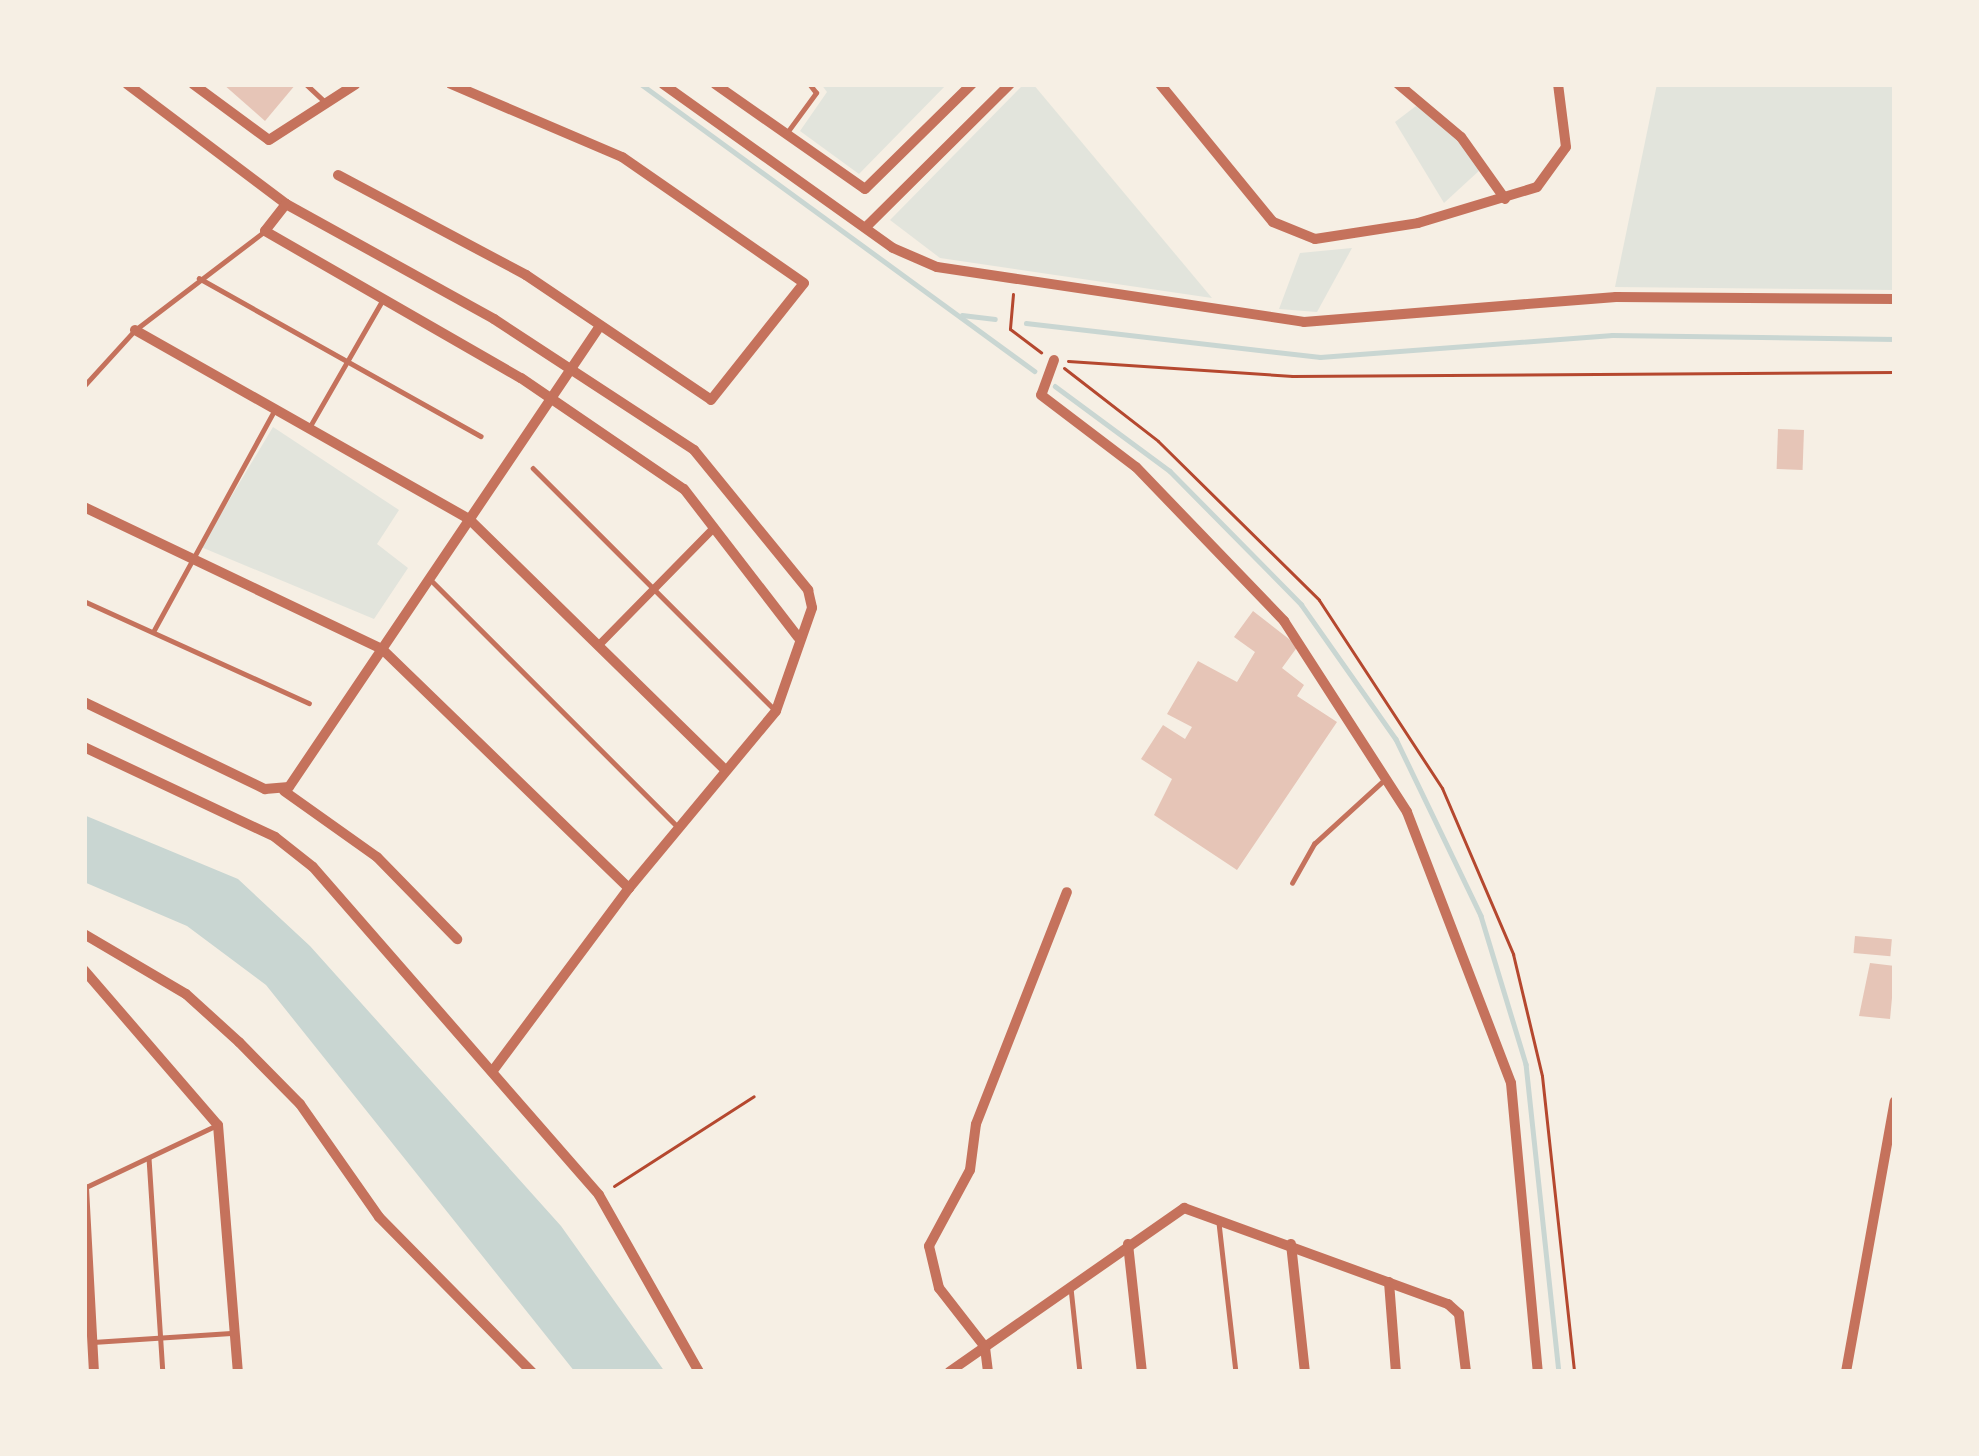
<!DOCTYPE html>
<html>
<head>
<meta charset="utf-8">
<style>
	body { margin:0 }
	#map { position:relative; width:1979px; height:1456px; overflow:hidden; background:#f6efe4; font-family:Lato,sans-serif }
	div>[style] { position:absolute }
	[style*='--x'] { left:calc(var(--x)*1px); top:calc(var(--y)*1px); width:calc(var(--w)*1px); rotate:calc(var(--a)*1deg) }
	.green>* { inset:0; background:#e2e4dc }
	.water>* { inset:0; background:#c9d6d2 }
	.stream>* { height:4.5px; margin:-2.25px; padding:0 2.25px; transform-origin:2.25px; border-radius:2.25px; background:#c9d6d2 }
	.building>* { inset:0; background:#e6c5b7; transform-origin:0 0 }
	.path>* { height:3px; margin:-1.5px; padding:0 1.5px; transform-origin:1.5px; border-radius:1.5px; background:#b5482f }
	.service>* { height:4.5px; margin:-2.25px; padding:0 2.25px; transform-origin:2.25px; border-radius:2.25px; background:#c5725c }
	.pedestrian>* { height:8px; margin:-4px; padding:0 4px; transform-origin:4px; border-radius:4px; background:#c5725c }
	.minor>* { height:10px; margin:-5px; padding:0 5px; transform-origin:5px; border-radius:5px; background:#c5725c }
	span { translate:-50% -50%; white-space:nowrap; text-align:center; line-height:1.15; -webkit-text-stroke:9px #f6efe4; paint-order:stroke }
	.frame { position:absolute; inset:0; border:87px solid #f6efe4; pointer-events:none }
</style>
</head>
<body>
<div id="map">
	<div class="green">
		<i style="clip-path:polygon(821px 84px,947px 84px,859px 174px,800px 131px,827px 92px)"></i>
		<i style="clip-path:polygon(1024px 84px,1033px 84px,1212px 298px,940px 258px,890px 220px)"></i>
		<i style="clip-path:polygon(1657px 84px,1895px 84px,1895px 290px,1615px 287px)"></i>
		<i style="clip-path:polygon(1416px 106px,1458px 133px,1481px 169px,1444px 203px,1395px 122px)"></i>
		<i style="clip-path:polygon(1352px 248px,1317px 312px,1279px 309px,1300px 253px)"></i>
		<i style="clip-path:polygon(273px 427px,399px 510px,377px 544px,408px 568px,374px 619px,201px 547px)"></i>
	</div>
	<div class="water">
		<i style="clip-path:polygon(84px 815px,238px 879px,310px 946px,561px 1226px,665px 1372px,575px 1372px,266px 985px,187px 926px,84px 882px)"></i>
	</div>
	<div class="stream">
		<i style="--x:641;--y:84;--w:487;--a:36.1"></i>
		<i style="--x:962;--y:315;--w:33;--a:7"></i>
		<i style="--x:1026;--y:323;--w:296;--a:6.6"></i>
		<i style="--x:1320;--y:357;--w:293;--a:-4.3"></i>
		<i style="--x:1612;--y:335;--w:283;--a:0.8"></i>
		<i style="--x:1055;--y:386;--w:143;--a:36.5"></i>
		<i style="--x:1170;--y:471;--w:187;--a:45.4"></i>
		<i style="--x:1301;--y:604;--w:165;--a:54.9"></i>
		<i style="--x:1396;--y:739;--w:196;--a:64.3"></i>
		<i style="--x:1481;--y:916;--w:155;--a:73.1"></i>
		<i style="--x:1526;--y:1064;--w:310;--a:83.9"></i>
	</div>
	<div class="building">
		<i style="clip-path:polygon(223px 84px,296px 84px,265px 121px)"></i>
		<i style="left:1778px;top:429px;width:26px;height:40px;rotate:2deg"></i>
		<i style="clip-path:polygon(1253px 611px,1298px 646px,1282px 668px,1304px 685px,1297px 696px,1337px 722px,1237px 870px,1154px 815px,1172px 779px,1141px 759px,1163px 725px,1185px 739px,1192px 727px,1167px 714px,1198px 661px,1237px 682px,1255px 652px,1234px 637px)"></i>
		<i style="left:1855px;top:936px;width:37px;height:17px;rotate:5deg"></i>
		<i style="clip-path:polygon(1870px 963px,1895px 966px,1890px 1019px,1859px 1016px)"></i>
	</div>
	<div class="path">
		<i style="--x:1013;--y:294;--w:35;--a:95"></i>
		<i style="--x:1010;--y:329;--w:39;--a:37"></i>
		<i style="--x:1068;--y:361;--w:225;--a:3.8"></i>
		<i style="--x:1292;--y:376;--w:603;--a:-0.38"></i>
		<i style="--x:1064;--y:368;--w:119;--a:37.8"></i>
		<i style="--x:1158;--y:441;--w:226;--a:44.6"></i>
		<i style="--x:1319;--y:600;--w:225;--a:56.8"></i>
		<i style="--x:1442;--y:788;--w:181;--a:66.8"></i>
		<i style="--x:1513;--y:954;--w:125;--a:76.6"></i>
		<i style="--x:1542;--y:1076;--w:298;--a:83.8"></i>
		<i style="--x:614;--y:1186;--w:166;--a:-32.7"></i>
	</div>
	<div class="service">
		<i style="--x:306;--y:84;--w:25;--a:43"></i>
		<i style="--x:786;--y:134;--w:51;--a:-53.8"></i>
		<i style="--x:816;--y:93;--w:11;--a:-128"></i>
		<i style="--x:199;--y:278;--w:323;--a:29.3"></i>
		<i style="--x:84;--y:386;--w:76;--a:-47.7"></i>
		<i style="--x:135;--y:330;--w:163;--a:-37.3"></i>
		<i style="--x:309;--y:428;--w:144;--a:-60.1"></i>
		<i style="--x:533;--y:468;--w:344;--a:45"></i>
		<i style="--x:433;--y:582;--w:342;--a:45"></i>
		<i style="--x:84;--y:601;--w:247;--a:24.4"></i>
		<i style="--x:153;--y:632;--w:250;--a:-61.3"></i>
		<i style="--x:1292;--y:883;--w:45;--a:-60.6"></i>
		<i style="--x:1314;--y:844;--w:93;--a:-42.4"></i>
		<i style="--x:149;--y:1158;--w:214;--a:86.3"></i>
		<i style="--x:84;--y:1188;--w:145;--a:-25.3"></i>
		<i style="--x:1219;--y:1223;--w:150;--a:83.5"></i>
		<i style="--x:1071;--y:1288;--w:84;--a:83.9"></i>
		<i style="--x:93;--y:1342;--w:138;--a:-3.7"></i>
	</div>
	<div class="pedestrian">
		<i style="--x:598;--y:646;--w:165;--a:-45.5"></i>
	</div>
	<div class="minor">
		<i style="--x:127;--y:84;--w:199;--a:37"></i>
		<i style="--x:286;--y:204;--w:238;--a:28.9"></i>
		<i style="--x:494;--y:319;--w:239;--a:33.2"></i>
		<i style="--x:694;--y:450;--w:181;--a:50.8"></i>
		<i style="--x:808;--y:590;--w:18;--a:77"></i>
		<i style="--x:812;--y:608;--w:109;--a:109.3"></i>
		<i style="--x:776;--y:711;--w:230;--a:129.7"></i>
		<i style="--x:193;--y:84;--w:94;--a:36.4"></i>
		<i style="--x:269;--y:140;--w:103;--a:-32.8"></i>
		<i style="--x:663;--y:84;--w:282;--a:35.5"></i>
		<i style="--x:893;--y:248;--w:48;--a:23.4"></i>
		<i style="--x:937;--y:267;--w:371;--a:8.5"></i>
		<i style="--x:1304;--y:322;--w:313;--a:-4.6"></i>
		<i style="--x:1616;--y:297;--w:279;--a:0.4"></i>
		<i style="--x:715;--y:84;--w:183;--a:35"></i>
		<i style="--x:865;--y:189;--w:150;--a:-44.5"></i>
		<i style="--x:1160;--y:84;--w:178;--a:50.7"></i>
		<i style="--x:1273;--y:222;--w:45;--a:22"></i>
		<i style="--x:1315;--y:239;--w:104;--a:-8.8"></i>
		<i style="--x:1418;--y:223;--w:124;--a:-16.8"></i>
		<i style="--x:1537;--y:187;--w:49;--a:-54.1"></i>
		<i style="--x:1566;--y:147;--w:64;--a:-97.2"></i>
		<i style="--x:1398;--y:84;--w:82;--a:40.1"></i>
		<i style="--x:1461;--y:137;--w:76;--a:54.6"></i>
		<i style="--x:338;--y:175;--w:213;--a:28"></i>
		<i style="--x:526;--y:275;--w:223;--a:34"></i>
		<i style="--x:711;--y:400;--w:149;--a:-51.5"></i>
		<i style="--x:804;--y:283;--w:221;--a:-145.3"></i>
		<i style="--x:622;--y:157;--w:186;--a:-156.9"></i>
		<i style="--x:286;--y:204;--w:34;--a:128"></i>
		<i style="--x:265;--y:231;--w:295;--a:29.9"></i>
		<i style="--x:521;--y:378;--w:197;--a:34.3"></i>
		<i style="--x:684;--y:489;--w:187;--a:52.4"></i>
		<i style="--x:866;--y:227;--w:203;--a:-44.8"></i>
		<i style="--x:135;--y:330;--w:384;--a:29.5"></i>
		<i style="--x:469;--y:519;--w:357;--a:44.4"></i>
		<i style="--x:1054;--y:360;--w:37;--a:110"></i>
		<i style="--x:1041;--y:395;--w:119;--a:37.2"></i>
		<i style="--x:1136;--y:467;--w:214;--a:46.1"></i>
		<i style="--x:1284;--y:621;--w:227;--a:57.2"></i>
		<i style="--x:1407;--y:812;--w:290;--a:69"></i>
		<i style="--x:1511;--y:1083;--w:290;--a:84.7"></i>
		<i style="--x:84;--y:507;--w:330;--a:25.5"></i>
		<i style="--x:382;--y:649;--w:344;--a:44.1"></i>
		<i style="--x:629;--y:888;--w:226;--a:126.7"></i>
		<i style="--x:84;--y:702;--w:201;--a:25.7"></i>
		<i style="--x:265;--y:789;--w:24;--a:-5"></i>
		<i style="--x:289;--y:787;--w:556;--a:-56"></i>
		<i style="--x:84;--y:747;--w:211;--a:25.2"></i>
		<i style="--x:275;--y:837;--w:48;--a:38.3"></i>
		<i style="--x:313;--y:867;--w:435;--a:48.9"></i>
		<i style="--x:599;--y:1195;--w:203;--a:60.5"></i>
		<i style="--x:284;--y:791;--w:114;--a:35.4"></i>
		<i style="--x:377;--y:857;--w:115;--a:45.7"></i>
		<i style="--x:84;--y:934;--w:118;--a:30.5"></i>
		<i style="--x:186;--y:994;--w:72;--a:42.2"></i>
		<i style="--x:239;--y:1042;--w:87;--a:45.5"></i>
		<i style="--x:300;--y:1104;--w:138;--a:55"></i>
		<i style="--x:379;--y:1217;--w:218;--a:45.4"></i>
		<i style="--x:84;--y:970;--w:205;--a:49.2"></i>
		<i style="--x:218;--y:1125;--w:248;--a:85.4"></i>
		<i style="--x:84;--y:1188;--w:184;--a:86.9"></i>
		<i style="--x:1128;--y:1244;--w:129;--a:83.8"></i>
		<i style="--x:1291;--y:1244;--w:129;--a:83.8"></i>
		<i style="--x:1389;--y:1282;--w:90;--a:85.6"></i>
		<i style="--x:949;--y:1372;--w:287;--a:-34.9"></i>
		<i style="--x:1184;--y:1208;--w:281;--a:20"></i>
		<i style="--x:1448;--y:1304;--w:15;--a:42"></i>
		<i style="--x:1459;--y:1314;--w:58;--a:83.1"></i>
		<i style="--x:988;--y:1372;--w:25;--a:-97"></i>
		<i style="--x:985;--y:1347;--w:75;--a:-127.9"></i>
		<i style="--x:939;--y:1288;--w:43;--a:-103.4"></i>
		<i style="--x:929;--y:1246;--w:86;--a:-61.7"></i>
		<i style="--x:970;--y:1170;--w:46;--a:-82.6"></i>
		<i style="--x:976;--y:1124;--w:249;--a:-68.6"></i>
		<i style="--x:1846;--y:1372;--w:275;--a:-79.8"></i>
	</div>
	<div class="frame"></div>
</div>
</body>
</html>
